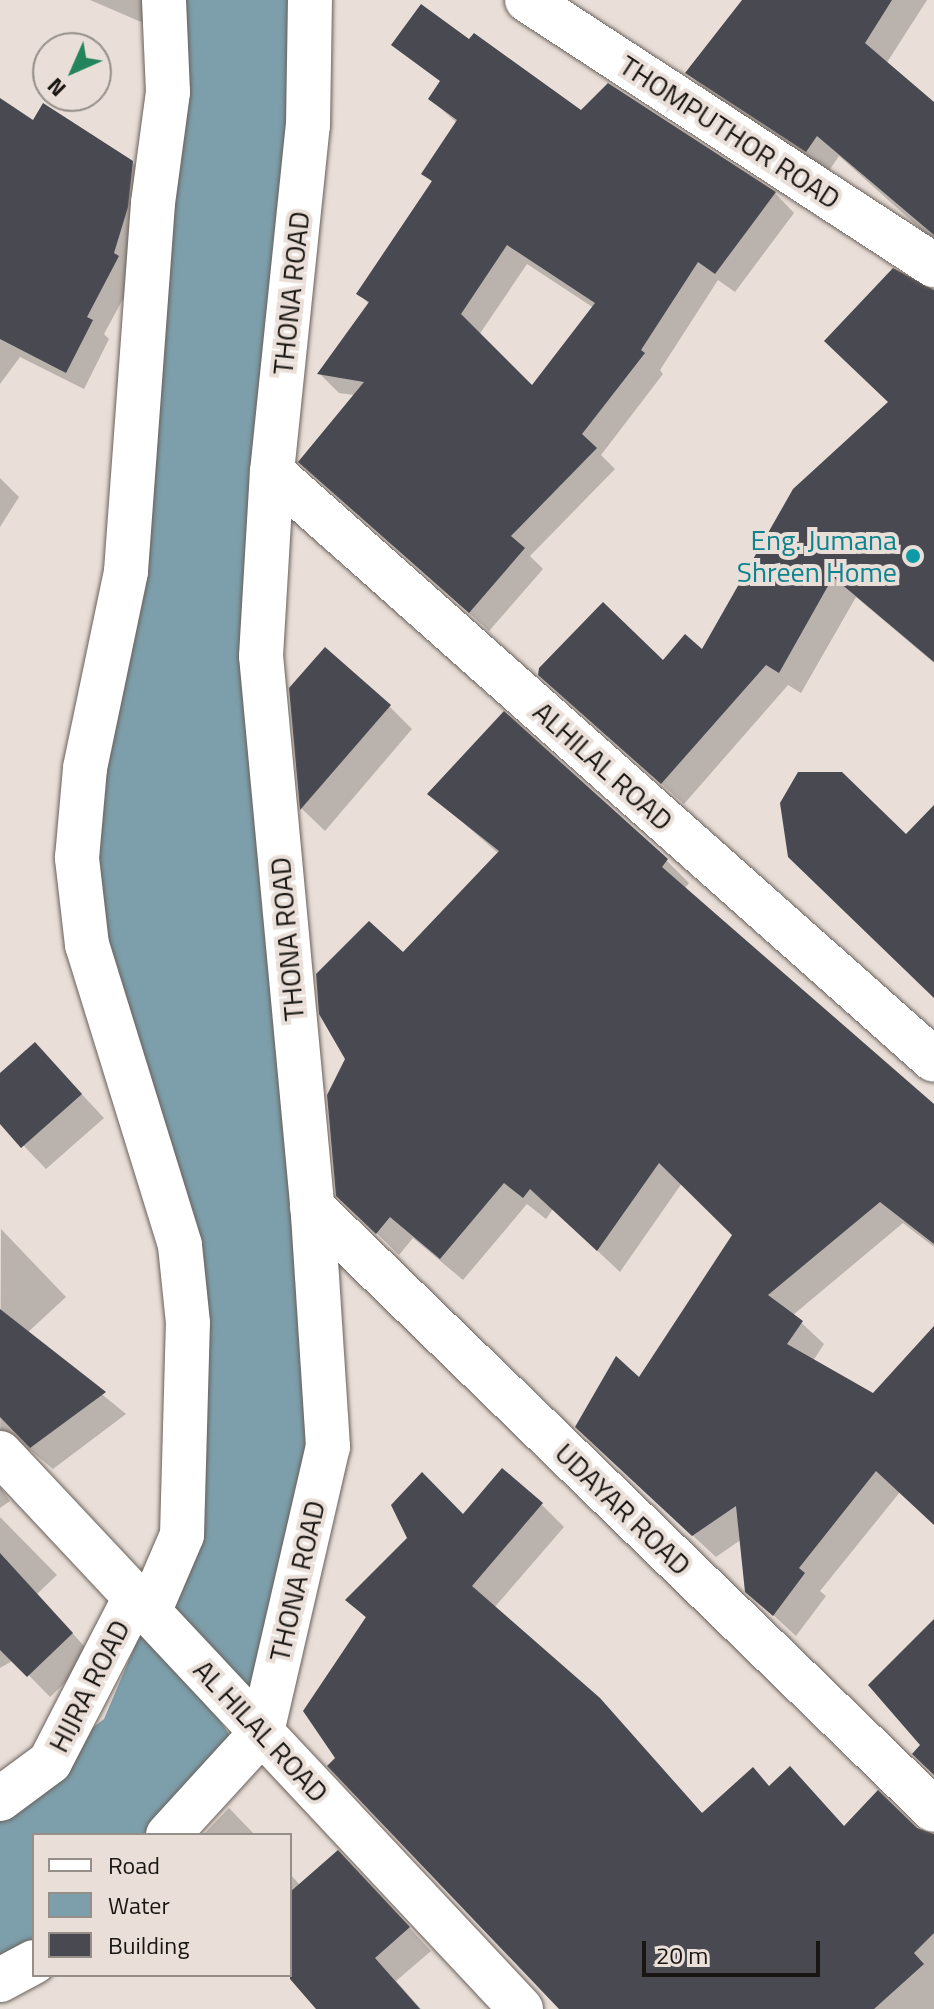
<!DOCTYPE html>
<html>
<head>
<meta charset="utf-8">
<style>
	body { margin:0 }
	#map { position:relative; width:934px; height:2009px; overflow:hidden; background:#e9dfd8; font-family:"Titillium Web",sans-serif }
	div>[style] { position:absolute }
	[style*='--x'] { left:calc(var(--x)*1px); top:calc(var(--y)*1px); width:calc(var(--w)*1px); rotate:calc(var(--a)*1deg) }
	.water>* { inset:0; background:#7d9fab }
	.shadow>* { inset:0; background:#0003 }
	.building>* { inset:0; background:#484951 }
	.roads { filter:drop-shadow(0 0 2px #69605b) drop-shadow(0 0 2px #69605b) }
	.street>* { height:44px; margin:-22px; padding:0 22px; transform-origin:22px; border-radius:22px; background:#fff }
	.dots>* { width:22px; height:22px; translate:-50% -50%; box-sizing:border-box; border:4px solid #e9dfd8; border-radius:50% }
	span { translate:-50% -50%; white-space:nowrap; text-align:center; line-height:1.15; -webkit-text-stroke:8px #e9dfd8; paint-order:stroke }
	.street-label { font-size:28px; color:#181512 }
	.culture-label { font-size:28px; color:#0d838f }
	.right { translate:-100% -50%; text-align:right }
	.legend { position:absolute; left:32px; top:1833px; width:260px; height:144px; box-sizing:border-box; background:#e9dfd8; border:2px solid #958e89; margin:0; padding:10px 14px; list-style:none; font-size:24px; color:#181512 }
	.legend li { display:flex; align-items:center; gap:16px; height:40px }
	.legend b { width:40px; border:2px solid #958e89 }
	.north { position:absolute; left:32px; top:32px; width:80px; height:80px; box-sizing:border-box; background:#e9dfd8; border:2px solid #958e89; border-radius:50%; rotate:225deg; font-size:22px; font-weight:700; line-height:32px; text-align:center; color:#181512 }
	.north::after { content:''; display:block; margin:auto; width:28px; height:36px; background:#23835c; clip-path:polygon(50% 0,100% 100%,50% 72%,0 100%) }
	.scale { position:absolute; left:642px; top:1941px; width:178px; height:36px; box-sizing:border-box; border:4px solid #181512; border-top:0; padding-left:10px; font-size:24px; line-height:28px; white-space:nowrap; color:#181512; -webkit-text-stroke:6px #e9dfd8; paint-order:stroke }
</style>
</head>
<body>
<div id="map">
	<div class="water">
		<i style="clip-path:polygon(164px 0,310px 0,271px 499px,328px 1447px,262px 1732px,152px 1617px,242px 1754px,168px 1835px,34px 1835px,34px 1955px,0 1974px,0 1799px,104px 1719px,182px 1535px,189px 1258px,87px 945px)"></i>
	</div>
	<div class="shadow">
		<i style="clip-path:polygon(90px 0,167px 0,162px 31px)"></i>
		<i style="clip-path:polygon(745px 0,927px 0,886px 64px,934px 104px,934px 241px,839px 156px,828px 172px,709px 94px,688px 73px)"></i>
		<i style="clip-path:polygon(evenodd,430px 99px,581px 113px,775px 193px,794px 213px,735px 292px,718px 280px,660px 370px,663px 374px,601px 455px,615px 469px,530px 556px,543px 569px,489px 631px,300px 461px,354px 395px,339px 393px,320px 374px,370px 305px,358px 293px,433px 183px,424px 173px,457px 123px,430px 99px,527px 264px,594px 308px,532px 388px,479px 335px,527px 264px)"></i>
		<i style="clip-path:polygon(0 100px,34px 123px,132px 162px,150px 180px,136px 275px,104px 334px,109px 339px,84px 389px,20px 357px,0 384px)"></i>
		<i style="clip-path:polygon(934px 292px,934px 663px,856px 597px,801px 693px,788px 685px,684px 804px,562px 696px,703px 653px,890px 403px)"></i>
		<i style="clip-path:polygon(0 478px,19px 497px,0 527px)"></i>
		<i style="clip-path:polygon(291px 689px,389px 706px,412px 729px,325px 831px,302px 809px)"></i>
		<i style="clip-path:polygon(504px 714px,667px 861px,689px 883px,684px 889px,934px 1107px,934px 1247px,903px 1223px,793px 1315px,824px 1344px,813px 1361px,873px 1396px,934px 1329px,934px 1524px,900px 1492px,820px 1591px,826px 1596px,796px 1636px,747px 1591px,742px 1539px,716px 1557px,599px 1449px,734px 1235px,682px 1183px,620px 1272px,553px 1209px,546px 1219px,527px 1204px,463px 1280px,413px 1238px,399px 1255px,338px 1195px,403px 955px,499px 854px,430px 794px)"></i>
		<i style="clip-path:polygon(35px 1044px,104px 1118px,46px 1169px,0 1121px,0 1076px)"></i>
		<i style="clip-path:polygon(1px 1229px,66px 1297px,27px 1333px,126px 1414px,53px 1469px,30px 1450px,5px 1455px,0 1464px)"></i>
		<i style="clip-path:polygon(0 1487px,10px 1501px,0 1508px)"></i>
		<i style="clip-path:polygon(542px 1505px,564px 1527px,494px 1608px,704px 1815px,770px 1787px,790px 1769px,845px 1827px,878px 1793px,926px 1836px,934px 1836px,934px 2009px,560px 2009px,330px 1766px,338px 1759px,367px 1619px,348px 1600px,463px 1517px)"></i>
		<i style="clip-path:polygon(0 1517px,57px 1575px,37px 1594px,93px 1656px,50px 1697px,14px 1660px,0 1668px)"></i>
		<i style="clip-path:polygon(229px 1808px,255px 1835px,203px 1835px)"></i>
		<i style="clip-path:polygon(290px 1874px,300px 1885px,360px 1875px,431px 1951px,396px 1981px,421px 2009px,321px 2009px,290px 1974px)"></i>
	</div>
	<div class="building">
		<i style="clip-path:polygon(742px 0,892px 0,865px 43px,934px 102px,934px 235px,817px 136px,806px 152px,685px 73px)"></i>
		<i style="clip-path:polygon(evenodd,421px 4px,469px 39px,474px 33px,581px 110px,608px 83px,776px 192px,715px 274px,698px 262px,641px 350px,645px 353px,582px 434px,597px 448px,511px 536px,525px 548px,469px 613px,298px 462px,364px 382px,317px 374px,369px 302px,356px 294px,432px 181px,421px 174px,457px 120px,428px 99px,440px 81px,391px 45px,421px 4px,507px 245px,595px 303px,532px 385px,461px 314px,507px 245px)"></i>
		<i style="clip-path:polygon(0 98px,33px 120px,43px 103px,133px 161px,128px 207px,114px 253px,119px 256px,87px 317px,93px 320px,66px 373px,0 339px)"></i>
		<i style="clip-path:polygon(893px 268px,934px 290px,934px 662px,833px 577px,779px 673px,766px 665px,661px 784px,538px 675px,539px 668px,603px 602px,663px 660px,685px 634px,702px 649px,793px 489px,888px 402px,824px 341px)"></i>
		<i style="clip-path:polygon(325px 647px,391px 705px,300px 810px,289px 688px)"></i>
		<i style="clip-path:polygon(504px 711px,668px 859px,662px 867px,934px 1104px,934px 1244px,880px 1202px,768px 1295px,803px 1321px,787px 1344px,873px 1393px,934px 1326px,934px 1525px,876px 1471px,799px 1568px,805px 1573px,773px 1616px,745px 1592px,736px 1506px,692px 1536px,575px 1427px,616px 1356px,639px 1377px,732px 1235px,659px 1163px,597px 1251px,530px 1189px,523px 1198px,504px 1183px,440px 1259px,390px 1217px,376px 1234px,336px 1196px,327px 1095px,345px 1059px,319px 1014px,316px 974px,369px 921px,403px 952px,499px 851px,427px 794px)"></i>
		<i style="clip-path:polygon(798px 772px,842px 772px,906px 834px,934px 805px,934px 998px,788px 857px,780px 803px)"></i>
		<i style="clip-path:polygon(35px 1042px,82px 1094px,21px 1148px,0 1124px,0 1073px)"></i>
		<i style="clip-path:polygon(0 1309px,106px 1392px,30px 1448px,0 1417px)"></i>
		<i style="clip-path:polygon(502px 1468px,543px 1503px,472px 1586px,600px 1698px,702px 1813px,753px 1767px,769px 1786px,790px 1766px,844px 1826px,878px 1790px,917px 1828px,934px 1834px,934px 1933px,914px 1953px,924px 1964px,874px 2009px,559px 2009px,327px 1766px,335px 1758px,303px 1711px,366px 1617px,345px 1600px,407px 1538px,391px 1505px,422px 1472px,463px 1514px)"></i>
		<i style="clip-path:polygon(0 1553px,73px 1633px,27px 1677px,0 1650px)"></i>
		<i style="clip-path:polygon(934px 1619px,934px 1775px,912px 1754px,920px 1745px,868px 1685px)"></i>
		<i style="clip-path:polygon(338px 1850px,410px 1927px,375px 1958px,420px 2009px,316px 2009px,290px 1979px,290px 1892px)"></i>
	</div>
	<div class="roads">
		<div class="street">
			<i style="--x:527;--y:0;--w:486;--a:33.1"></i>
			<i style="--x:272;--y:472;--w:885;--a:41.61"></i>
			<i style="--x:312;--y:1207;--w:866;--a:44.11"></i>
			<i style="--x:0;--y:1453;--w:762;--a:46.86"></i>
			<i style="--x:149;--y:1612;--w:84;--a:-66.8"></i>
			<i style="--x:182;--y:1535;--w:212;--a:-88.4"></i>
			<i style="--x:188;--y:1323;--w:78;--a:-95.9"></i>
			<i style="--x:180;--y:1245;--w:314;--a:-107.2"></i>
			<i style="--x:87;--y:945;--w:88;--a:-96.6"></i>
			<i style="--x:77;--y:858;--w:90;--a:-84.9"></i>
			<i style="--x:85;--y:768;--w:201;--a:-78.2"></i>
			<i style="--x:126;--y:571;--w:369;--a:-85.8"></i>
			<i style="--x:153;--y:203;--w:112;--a:-82.3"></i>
			<i style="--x:168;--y:92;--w:92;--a:-92.5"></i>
			<i style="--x:0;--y:1799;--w:62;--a:-36.5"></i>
			<i style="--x:50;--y:1762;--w:186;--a:-62.7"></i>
			<i style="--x:168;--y:1835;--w:139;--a:-47.6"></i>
			<i style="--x:262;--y:1732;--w:293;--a:-77"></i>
			<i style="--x:328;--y:1447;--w:233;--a:-93.7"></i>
			<i style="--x:313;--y:1214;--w:560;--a:-95.32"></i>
			<i style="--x:261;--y:656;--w:184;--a:-86.6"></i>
			<i style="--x:272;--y:472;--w:349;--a:-84.1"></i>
			<i style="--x:308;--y:125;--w:125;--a:-89.1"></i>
			<i style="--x:0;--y:1980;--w:38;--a:-28"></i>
		</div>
	</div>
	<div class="dots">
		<i style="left:913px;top:556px;background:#0f9aa8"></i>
	</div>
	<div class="street-label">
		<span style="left:730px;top:132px;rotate:33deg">THOMPUTHOR ROAD</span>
		<span style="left:291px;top:293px;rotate:-84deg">THONA ROAD</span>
		<span style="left:603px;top:766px;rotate:42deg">ALHILAL ROAD</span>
		<span style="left:287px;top:939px;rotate:-95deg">THONA ROAD</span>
		<span style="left:623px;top:1509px;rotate:44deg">UDAYAR ROAD</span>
		<span style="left:297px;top:1581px;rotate:-77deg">THONA ROAD</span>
		<span style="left:89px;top:1686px;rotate:-63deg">HIJRA ROAD</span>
		<span style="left:261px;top:1731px;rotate:47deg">AL HILAL ROAD</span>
	</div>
	<div class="culture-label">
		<span class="right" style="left:897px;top:556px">Eng. Jumana<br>Shreen Home</span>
	</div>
	<ul class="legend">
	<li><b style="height:10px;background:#fff"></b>Road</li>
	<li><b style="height:22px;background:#7d9fab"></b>Water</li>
	<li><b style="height:22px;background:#484951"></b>Building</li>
	</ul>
	<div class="north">N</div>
	<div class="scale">20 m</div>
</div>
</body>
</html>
